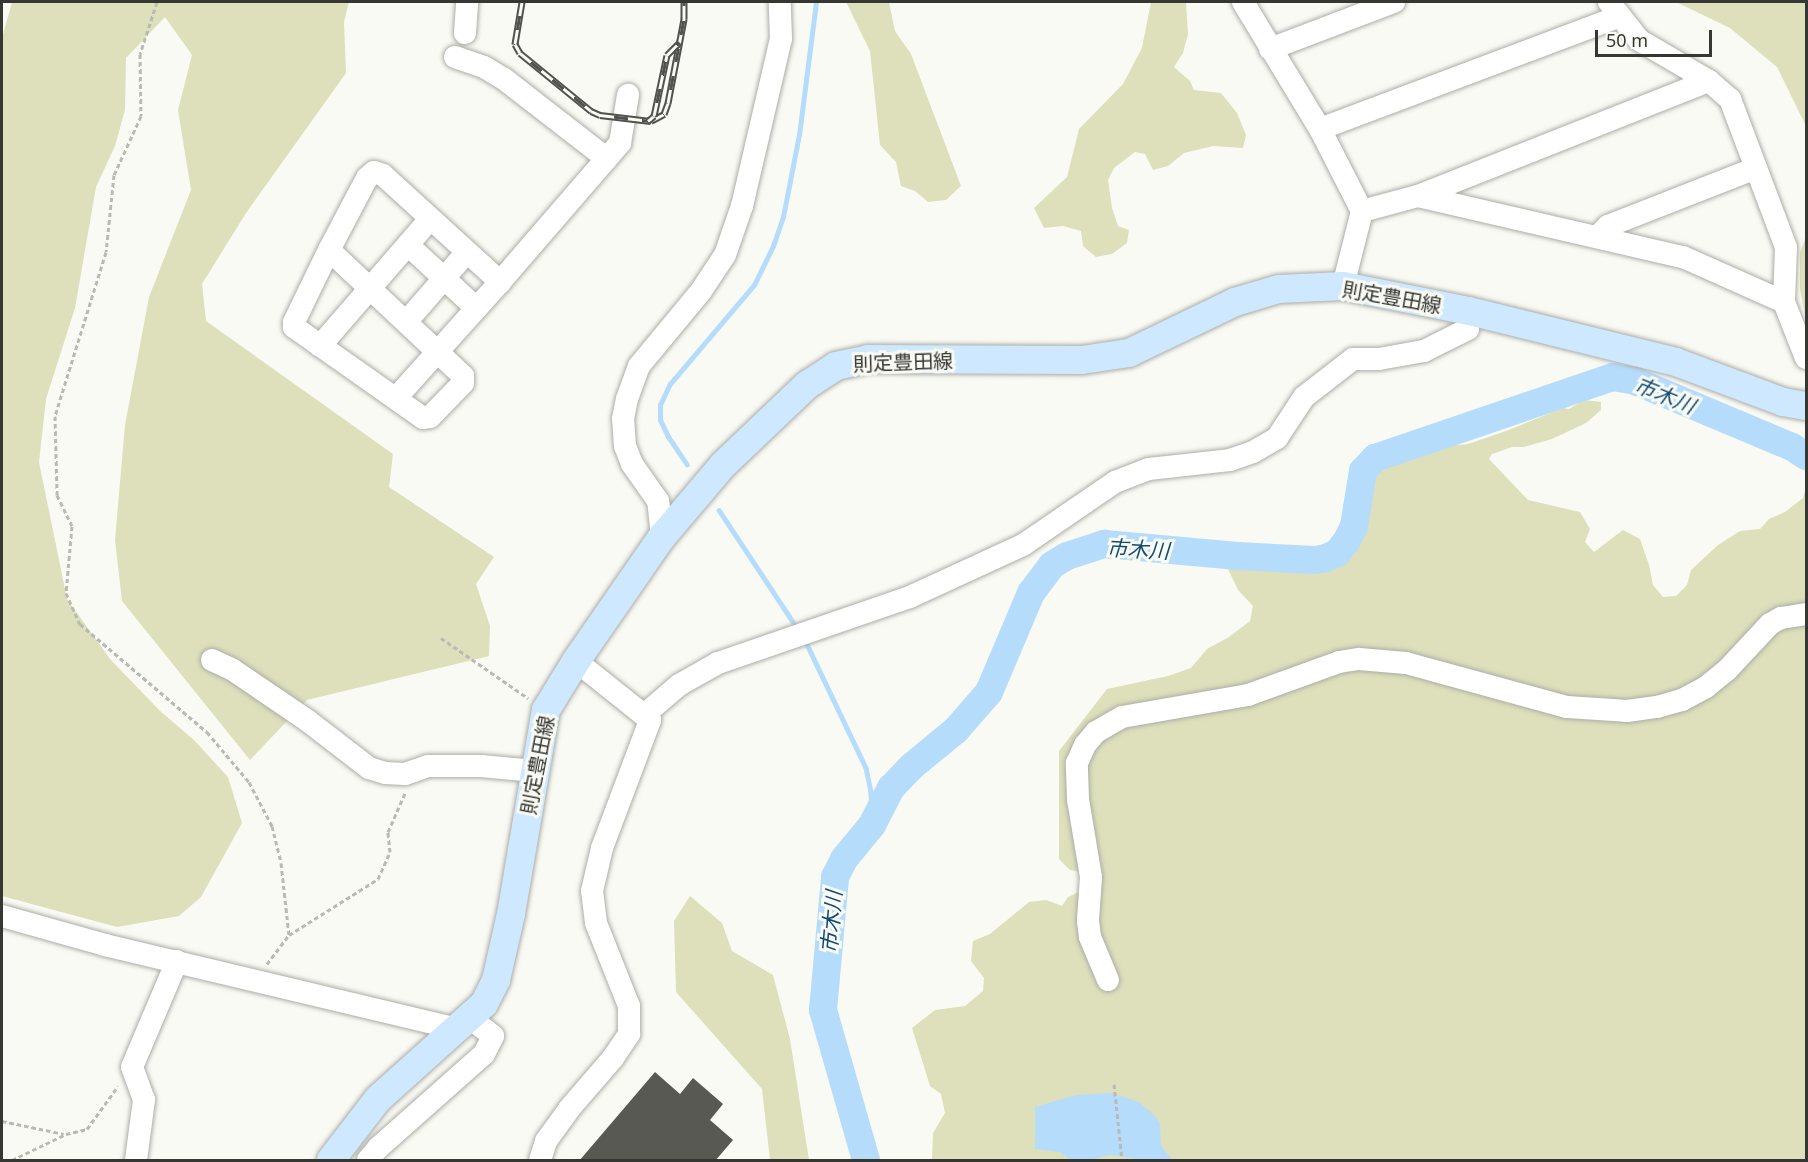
<!DOCTYPE html>
<html>
<head>
<meta charset="utf-8">
<style>
	body { margin:0 }
	#map { position:relative; width:1808px; height:1162px; overflow:hidden; background:#f9faf3; font-family:"Noto Sans","Noto Sans JP",sans-serif }
	div>[style] { position:absolute }
	[style*='--x'] { left:calc(var(--x)*1px); top:calc(var(--y)*1px); width:calc(var(--w)*1px); rotate:calc(var(--a)*1deg) }
	.green>* { inset:0; background:#dde0ba }
	.water>* { inset:0; background:#b6dcfc }
	.stream>* { height:4.5px; margin:-2.25px; padding:0 2.25px; transform-origin:2.25px; border-radius:2.25px; background:#b6dcfc }
	.river>* { height:28px; margin:-14px; padding:0 14px; transform-origin:14px; border-radius:14px; background:#b6dcfc }
	.building>* { inset:0; background:#585953 }
	.path>* { height:3px; margin-top:-1.5px; transform-origin:0; background:repeating-linear-gradient(90deg,#b9bab4 0 4.5px,transparent 0 7.5px) }
	.roads { filter:drop-shadow(0 0 2px #adada7) drop-shadow(0 0 2px #adada7) }
	.minor>* { height:22px; margin:-11px; padding:0 11px; transform-origin:11px; border-radius:11px; background:#fff }
	.major>* { height:28px; margin:-14px; padding:0 14px; transform-origin:14px; border-radius:14px; background:#cde8ff }
	.rail>* { height:7px; margin-top:-3.5px; transform-origin:0; background:repeating-linear-gradient(90deg,#f9faf3 0 14px,#51514d 0 28px); box-sizing:border-box; border-block:2px solid #51514d }
	span { translate:-50% -50%; white-space:nowrap; text-align:center; line-height:1.15; -webkit-text-stroke:6px #f9faf3; paint-order:stroke }
	.street-label { font-size:20px; color:#363633 }
	.water-label { font-size:21px; color:#104b74; font-style:italic }
	.frame { position:absolute; inset:0; border:3px solid #363633; pointer-events:none }
	.scale { position:absolute; left:1595px; top:30px; width:117px; height:27px; box-sizing:border-box; border:3px solid #363633; border-top:0; padding-left:8px; font-size:18px; line-height:21px; white-space:nowrap; color:#363633; -webkit-text-stroke:4px #f9faf3; paint-order:stroke }
</style>
</head>
<body>
<div id="map">
	<div class="green">
		<i style="clip-path:polygon(12px 2px,349px 2px,344px 22px,346px 73px,246px 213px,202px 284px,206px 321px,393px 454px,389px 487px,494px 557px,476px 584px,490px 626px,489px 656px,307px 700px,250px 760px,122px 601px,115px 540px,125px 425px,149px 297px,191px 190px,178px 110px,192px 55px,165px 17px,126px 58px,125px 110px,115px 146px,96px 187px,75px 308px,46px 399px,39px 462px,67px 599px,110px 659px,160px 711px,194px 740px,228px 777px,242px 823px,201px 897px,179px 916px,117px 927px,2px 896px,2px 38px)"></i>
		<i style="clip-path:polygon(846px 2px,889px 2px,895px 31px,911px 54px,961px 186px,946px 200px,928px 202px,915px 191px,901px 186px,896px 162px,880px 145px,870px 51px)"></i>
		<i style="clip-path:polygon(1151px 2px,1186px 2px,1188px 34px,1183px 53px,1174px 67px,1190px 81px,1194px 90px,1221px 93px,1237px 113px,1246px 135px,1243px 148px,1213px 146px,1184px 153px,1168px 166px,1153px 170px,1145px 154px,1135px 152px,1114px 168px,1108px 180px,1112px 208px,1118px 226px,1129px 230px,1127px 243px,1112px 254px,1096px 257px,1083px 246px,1081px 231px,1063px 226px,1044px 228px,1034px 208px,1067px 177px,1079px 129px,1123px 84px,1142px 48px)"></i>
		<i style="clip-path:polygon(1676px 2px,1806px 2px,1806px 126px,1777px 67px,1730px 28px)"></i>
		<i style="clip-path:polygon(1806px 236px,1806px 320px,1800px 289px,1800px 253px)"></i>
		<i style="clip-path:polygon(1584px 400px,1601px 402px,1601px 410px,1586px 423px,1552px 439px,1524px 447px,1512px 447px,1492px 454px,1489px 459px,1528px 500px,1580px 512px,1590px 529px,1585px 542px,1594px 552px,1623px 530px,1640px 539px,1649px 565px,1653px 585px,1663px 597px,1676px 596px,1687px 585px,1691px 570px,1718px 545px,1740px 531px,1760px 529px,1769px 519px,1785px 512px,1803px 498px,1806px 486px,1806px 1160px,932px 1160px,933px 1133px,945px 1113px,941px 1094px,930px 1086px,912px 1028px,935px 1010px,965px 1006px,983px 991px,984px 978px,971px 961px,973px 941px,990px 934px,1029px 902px,1046px 900px,1062px 906px,1068px 897px,1086px 889px,1081px 872px,1070px 870px,1059px 859px,1059px 751px,1107px 689px,1168px 676px,1191px 668px,1207px 649px,1229px 637px,1250px 621px,1253px 606px,1238px 590px,1228px 569px,1235px 563px,1322px 563px,1341px 554px,1357px 529px,1362px 484px,1371px 465px,1382px 470px,1446px 446px,1468px 444px,1506px 431px,1563px 408px,1569px 409px)"></i>
		<i style="clip-path:polygon(690px 896px,722px 923px,732px 951px,773px 975px,790px 1039px,809px 1160px,770px 1160px,762px 1089px,676px 992px,674px 921px)"></i>
	</div>
	<div class="water">
		<i style="clip-path:polygon(1112px 1093px,1139px 1102px,1156px 1117px,1160px 1124px,1161px 1145px,1172px 1160px,1144px 1160px,1110px 1155px,1090px 1160px,1071px 1160px,1059px 1152px,1035px 1149px,1035px 1107px,1076px 1095px)"></i>
	</div>
	<div class="stream">
		<i style="--x:687;--y:465;--w:34;--a:-124"></i>
		<i style="--x:668;--y:437;--w:19;--a:-115"></i>
		<i style="--x:660;--y:420;--w:15;--a:-90"></i>
		<i style="--x:660;--y:405;--w:23;--a:-65"></i>
		<i style="--x:670;--y:384;--w:130;--a:-49.7"></i>
		<i style="--x:754;--y:285;--w:43;--a:-64"></i>
		<i style="--x:773;--y:246;--w:31;--a:-71"></i>
		<i style="--x:783;--y:217;--w:84;--a:-79"></i>
		<i style="--x:799;--y:135;--w:134;--a:-82.7"></i>
		<i style="--x:719;--y:510;--w:141;--a:56.5"></i>
		<i style="--x:805;--y:640;--w:142;--a:64.5"></i>
		<i style="--x:866;--y:768;--w:25;--a:78"></i>
		<i style="--x:871;--y:792;--w:33;--a:88"></i>
	</div>
	<div class="river">
		<i style="--x:866;--y:1160;--w:156;--a:-106"></i>
		<i style="--x:823;--y:1010;--w:134;--a:-84.8"></i>
		<i style="--x:835;--y:877;--w:20;--a:-63"></i>
		<i style="--x:844;--y:859;--w:44;--a:-50.5"></i>
		<i style="--x:872;--y:825;--w:42;--a:-62.8"></i>
		<i style="--x:891;--y:788;--w:29;--a:-46"></i>
		<i style="--x:911;--y:767;--w:58;--a:-39.4"></i>
		<i style="--x:956;--y:730;--w:50;--a:-49"></i>
		<i style="--x:989;--y:692;--w:108;--a:-67"></i>
		<i style="--x:1031;--y:593;--w:35;--a:-53"></i>
		<i style="--x:1052;--y:565;--w:17;--a:-31"></i>
		<i style="--x:1067;--y:556;--w:40;--a:-18"></i>
		<i style="--x:1105;--y:544;--w:133;--a:5.2"></i>
		<i style="--x:1237;--y:556;--w:78;--a:2.9"></i>
		<i style="--x:1315;--y:560;--w:11;--a:-10"></i>
		<i style="--x:1326;--y:558;--w:12;--a:-24"></i>
		<i style="--x:1337;--y:553;--w:14;--a:-51"></i>
		<i style="--x:1346;--y:542;--w:18;--a:-63"></i>
		<i style="--x:1354;--y:526;--w:56;--a:-80.7"></i>
		<i style="--x:1363;--y:471;--w:18;--a:-47"></i>
		<i style="--x:1375;--y:458;--w:251;--a:-18.8"></i>
		<i style="--x:1613;--y:377;--w:22;--a:10"></i>
		<i style="--x:1635;--y:381;--w:170;--a:22.8"></i>
		<i style="--x:1792;--y:447;--w:17;--a:33"></i>
	</div>
	<div class="building">
		<i style="clip-path:polygon(655px 1072px,680px 1094px,693px 1078px,723px 1104px,710px 1120px,733px 1140px,715px 1161px,579px 1161px)"></i>
	</div>
	<div class="path">
		<i style="--x:157;--y:2;--w:55;--a:108.1"></i>
		<i style="--x:140;--y:54;--w:62;--a:89.1"></i>
		<i style="--x:141;--y:116;--w:65;--a:114.6"></i>
		<i style="--x:114;--y:175;--w:77;--a:95.9"></i>
		<i style="--x:106;--y:252;--w:172;--a:107.3"></i>
		<i style="--x:55;--y:416;--w:79;--a:88.5"></i>
		<i style="--x:57;--y:495;--w:34;--a:64"></i>
		<i style="--x:72;--y:526;--w:67;--a:95.1"></i>
		<i style="--x:66;--y:593;--w:34;--a:66"></i>
		<i style="--x:80;--y:624;--w:167;--a:40.4"></i>
		<i style="--x:207;--y:732;--w:65;--a:50"></i>
		<i style="--x:249;--y:782;--w:50;--a:62.4"></i>
		<i style="--x:272;--y:826;--w:38;--a:76"></i>
		<i style="--x:281;--y:863;--w:72;--a:83.7"></i>
		<i style="--x:441;--y:638;--w:106;--a:34.6"></i>
		<i style="--x:267;--y:964;--w:36;--a:-53"></i>
		<i style="--x:289;--y:935;--w:105;--a:-32.2"></i>
		<i style="--x:378;--y:879;--w:30;--a:-66"></i>
		<i style="--x:390;--y:852;--w:20;--a:-96"></i>
		<i style="--x:388;--y:832;--w:43;--a:-66.4"></i>
		<i style="--x:1114;--y:1084;--w:76;--a:84"></i>
		<i style="--x:2;--y:1121;--w:63;--a:11.8"></i>
		<i style="--x:12;--y:1160;--w:60;--a:-25.7"></i>
		<i style="--x:66;--y:1134;--w:22;--a:-13"></i>
		<i style="--x:87;--y:1129;--w:53;--a:-54.2"></i>
	</div>
	<div class="roads">
		<div class="minor">
			<i style="--x:1243;--y:2;--w:149;--a:58.8"></i>
			<i style="--x:1320;--y:129;--w:92;--a:62.9"></i>
			<i style="--x:1362;--y:211;--w:77;--a:104.2"></i>
			<i style="--x:1609;--y:2;--w:48;--a:51.7"></i>
			<i style="--x:1639;--y:40;--w:81;--a:30.4"></i>
			<i style="--x:1709;--y:81;--w:28;--a:41"></i>
			<i style="--x:1730;--y:99;--w:158;--a:69.3"></i>
			<i style="--x:1786;--y:247;--w:55;--a:92.1"></i>
			<i style="--x:1784;--y:302;--w:60;--a:68.6"></i>
			<i style="--x:465;--y:33;--w:31;--a:-86"></i>
			<i style="--x:1270;--y:49;--w:133;--a:-20.8"></i>
			<i style="--x:455;--y:57;--w:31;--a:19"></i>
			<i style="--x:484;--y:67;--w:23;--a:31"></i>
			<i style="--x:504;--y:79;--w:130;--a:37.8"></i>
			<i style="--x:1320;--y:129;--w:321;--a:-20.6"></i>
			<i style="--x:1418;--y:196;--w:272;--a:13"></i>
			<i style="--x:1683;--y:257;--w:111;--a:24"></i>
			<i style="--x:1362;--y:211;--w:58;--a:-15"></i>
			<i style="--x:1418;--y:196;--w:313;--a:-21.6"></i>
			<i style="--x:1598;--y:236;--w:14;--a:-45"></i>
			<i style="--x:1608;--y:226;--w:159;--a:-21.4"></i>
			<i style="--x:408;--y:245;--w:93;--a:42.8"></i>
			<i style="--x:329;--y:250;--w:184;--a:43.2"></i>
			<i style="--x:463;--y:376;--w:7;--a:90"></i>
			<i style="--x:463;--y:383;--w:47;--a:134.1"></i>
			<i style="--x:430;--y:417;--w:7;--a:172"></i>
			<i style="--x:423;--y:418;--w:158;--a:-144.8"></i>
			<i style="--x:294;--y:327;--w:5;--a:-90"></i>
			<i style="--x:294;--y:322;--w:80;--a:-64.1"></i>
			<i style="--x:329;--y:250;--w:81;--a:-62.2"></i>
			<i style="--x:367;--y:178;--w:9;--a:-41"></i>
			<i style="--x:374;--y:172;--w:9;--a:18"></i>
			<i style="--x:383;--y:175;--w:159;--a:42.4"></i>
			<i style="--x:407;--y:321;--w:91;--a:-49"></i>
			<i style="--x:320;--y:346;--w:168;--a:-49.1"></i>
			<i style="--x:396;--y:398;--w:156;--a:-48.1"></i>
			<i style="--x:500;--y:282;--w:184;--a:-49.2"></i>
			<i style="--x:620;--y:143;--w:49;--a:-80.5"></i>
			<i style="--x:662;--y:537;--w:36;--a:-96"></i>
			<i style="--x:658;--y:501;--w:45;--a:-125.1"></i>
			<i style="--x:632;--y:464;--w:19;--a:-111"></i>
			<i style="--x:625;--y:446;--w:27;--a:-94"></i>
			<i style="--x:623;--y:419;--w:20;--a:-79"></i>
			<i style="--x:627;--y:399;--w:35;--a:-70"></i>
			<i style="--x:639;--y:366;--w:97;--a:-50.4"></i>
			<i style="--x:701;--y:291;--w:43;--a:-56.3"></i>
			<i style="--x:725;--y:255;--w:52;--a:-70.9"></i>
			<i style="--x:742;--y:206;--w:171;--a:-76.9"></i>
			<i style="--x:781;--y:39;--w:37;--a:-92"></i>
			<i style="--x:212;--y:660;--w:23;--a:25"></i>
			<i style="--x:233;--y:670;--w:91;--a:34.2"></i>
			<i style="--x:308;--y:721;--w:77;--a:37.6"></i>
			<i style="--x:369;--y:768;--w:17;--a:17"></i>
			<i style="--x:385;--y:773;--w:20;--a:3"></i>
			<i style="--x:405;--y:774;--w:24;--a:-19"></i>
			<i style="--x:428;--y:766;--w:53;--a:0"></i>
			<i style="--x:481;--y:766;--w:54;--a:5.3"></i>
			<i style="--x:644;--y:715;--w:46;--a:-40.6"></i>
			<i style="--x:679;--y:685;--w:45;--a:-29.4"></i>
			<i style="--x:718;--y:663;--w:203;--a:-19"></i>
			<i style="--x:910;--y:597;--w:124;--a:-24.7"></i>
			<i style="--x:1023;--y:545;--w:112;--a:-34.4"></i>
			<i style="--x:1115;--y:482;--w:36;--a:-21"></i>
			<i style="--x:1149;--y:469;--w:81;--a:-6.3"></i>
			<i style="--x:1230;--y:460;--w:24;--a:-19"></i>
			<i style="--x:1253;--y:452;--w:28;--a:-30"></i>
			<i style="--x:1277;--y:438;--w:49;--a:-56.6"></i>
			<i style="--x:1304;--y:397;--w:62;--a:-37.8"></i>
			<i style="--x:1353;--y:359;--w:26;--a:0"></i>
			<i style="--x:1379;--y:359;--w:46;--a:-10.1"></i>
			<i style="--x:1424;--y:351;--w:49;--a:-26.6"></i>
			<i style="--x:1468;--y:329;--w:18;--a:-87"></i>
			<i style="--x:2;--y:916;--w:107;--a:15.7"></i>
			<i style="--x:105;--y:945;--w:363;--a:13.4"></i>
			<i style="--x:1108;--y:980;--w:47;--a:-112.7"></i>
			<i style="--x:1090;--y:937;--w:17;--a:-97"></i>
			<i style="--x:1088;--y:920;--w:43;--a:-86"></i>
			<i style="--x:1091;--y:877;--w:79;--a:-99.5"></i>
			<i style="--x:1078;--y:799;--w:36;--a:-92"></i>
			<i style="--x:1077;--y:763;--w:20;--a:-66"></i>
			<i style="--x:1085;--y:745;--w:17;--a:-50"></i>
			<i style="--x:1096;--y:732;--w:30;--a:-30"></i>
			<i style="--x:1122;--y:717;--w:128;--a:-9.9"></i>
			<i style="--x:1248;--y:695;--w:97;--a:-19.9"></i>
			<i style="--x:1339;--y:662;--w:20;--a:-9"></i>
			<i style="--x:1359;--y:659;--w:47;--a:4.9"></i>
			<i style="--x:1406;--y:663;--w:167;--a:15.3"></i>
			<i style="--x:1567;--y:707;--w:60;--a:3.8"></i>
			<i style="--x:1627;--y:711;--w:30;--a:-8"></i>
			<i style="--x:1657;--y:707;--w:26;--a:-16"></i>
			<i style="--x:1682;--y:700;--w:27;--a:-28"></i>
			<i style="--x:1706;--y:687;--w:27;--a:-39"></i>
			<i style="--x:1727;--y:670;--w:63;--a:-46.9"></i>
			<i style="--x:1770;--y:624;--w:13;--a:-29"></i>
			<i style="--x:1781;--y:618;--w:25;--a:-9"></i>
			<i style="--x:136;--y:1160;--w:61;--a:-82.4"></i>
			<i style="--x:144;--y:1100;--w:35;--a:-110"></i>
			<i style="--x:132;--y:1067;--w:115;--a:-67"></i>
			<i style="--x:368;--y:1160;--w:16;--a:-50"></i>
			<i style="--x:378;--y:1148;--w:142;--a:-41.6"></i>
			<i style="--x:484;--y:1054;--w:20;--a:-63"></i>
			<i style="--x:493;--y:1036;--w:29;--a:-142"></i>
			<i style="--x:540;--y:1160;--w:20;--a:-72"></i>
			<i style="--x:546;--y:1141;--w:39;--a:-54"></i>
			<i style="--x:569;--y:1109;--w:67;--a:-49.2"></i>
			<i style="--x:613;--y:1058;--w:29;--a:-56"></i>
			<i style="--x:629;--y:1034;--w:28;--a:-90"></i>
			<i style="--x:629;--y:1006;--w:89;--a:-111.7"></i>
			<i style="--x:596;--y:923;--w:32;--a:-97"></i>
			<i style="--x:592;--y:891;--w:44;--a:-76.9"></i>
			<i style="--x:602;--y:848;--w:137;--a:-69.4"></i>
			<i style="--x:650;--y:720;--w:95;--a:-141.4"></i>
		</div>
		<div class="major">
			<i style="--x:331;--y:1160;--w:77;--a:-52.4"></i>
			<i style="--x:378;--y:1099;--w:142;--a:-41.9"></i>
			<i style="--x:484;--y:1004;--w:27;--a:-63"></i>
			<i style="--x:496;--y:980;--w:68;--a:-77.2"></i>
			<i style="--x:511;--y:914;--w:207;--a:-80.3"></i>
			<i style="--x:546;--y:710;--w:57;--a:-58.5"></i>
			<i style="--x:576;--y:661;--w:151;--a:-55.3"></i>
			<i style="--x:662;--y:537;--w:94;--a:-49.7"></i>
			<i style="--x:723;--y:465;--w:116;--a:-43.6"></i>
			<i style="--x:807;--y:385;--w:35;--a:-33"></i>
			<i style="--x:836;--y:366;--w:33;--a:-12"></i>
			<i style="--x:868;--y:359;--w:214;--a:0.3"></i>
			<i style="--x:1082;--y:360;--w:48;--a:-8.5"></i>
			<i style="--x:1129;--y:353;--w:118;--a:-25.7"></i>
			<i style="--x:1235;--y:302;--w:46;--a:-16.5"></i>
			<i style="--x:1279;--y:289;--w:64;--a:-2.7"></i>
			<i style="--x:1343;--y:286;--w:128;--a:11.2"></i>
			<i style="--x:1469;--y:311;--w:213;--a:13.8"></i>
			<i style="--x:1676;--y:362;--w:114;--a:20.5"></i>
			<i style="--x:1783;--y:402;--w:23;--a:10"></i>
		</div>
	</div>
	<div class="rail">
		<i style="--x:522;--y:2;--w:43;--a:99.5"></i>
		<i style="--x:515;--y:44;--w:10;--a:61"></i>
		<i style="--x:520;--y:53;--w:92;--a:39.2"></i>
		<i style="--x:591;--y:111;--w:10;--a:24"></i>
		<i style="--x:600;--y:115;--w:51;--a:6.7"></i>
		<i style="--x:651;--y:121;--w:15;--a:-28"></i>
		<i style="--x:664;--y:114;--w:12;--a:-70"></i>
		<i style="--x:668;--y:103;--w:86;--a:-79.2"></i>
		<i style="--x:684;--y:19;--w:17;--a:-90"></i>
		<i style="--x:648;--y:121;--w:8;--a:-40"></i>
		<i style="--x:654;--y:116;--w:62;--a:-78"></i>
		<i style="--x:667;--y:55;--w:18;--a:-45"></i>
	</div>
	<div class="street-label">
		<span style="left:1392px;top:297px;rotate:10deg">則定豊田線</span>
		<span style="left:903px;top:362px;rotate:-2deg">則定豊田線</span>
		<span style="left:537px;top:765px;rotate:-79deg">則定豊田線</span>
	</div>
	<div class="water-label">
		<span style="left:1665px;top:395px;rotate:22deg">市木川</span>
		<span style="left:1138px;top:549px;rotate:3deg">市木川</span>
		<span style="left:831px;top:922px;rotate:-85deg">市木川</span>
	</div>
	<div class="frame"></div>
	<div class="scale">50 m</div>
</div>
</body>
</html>
